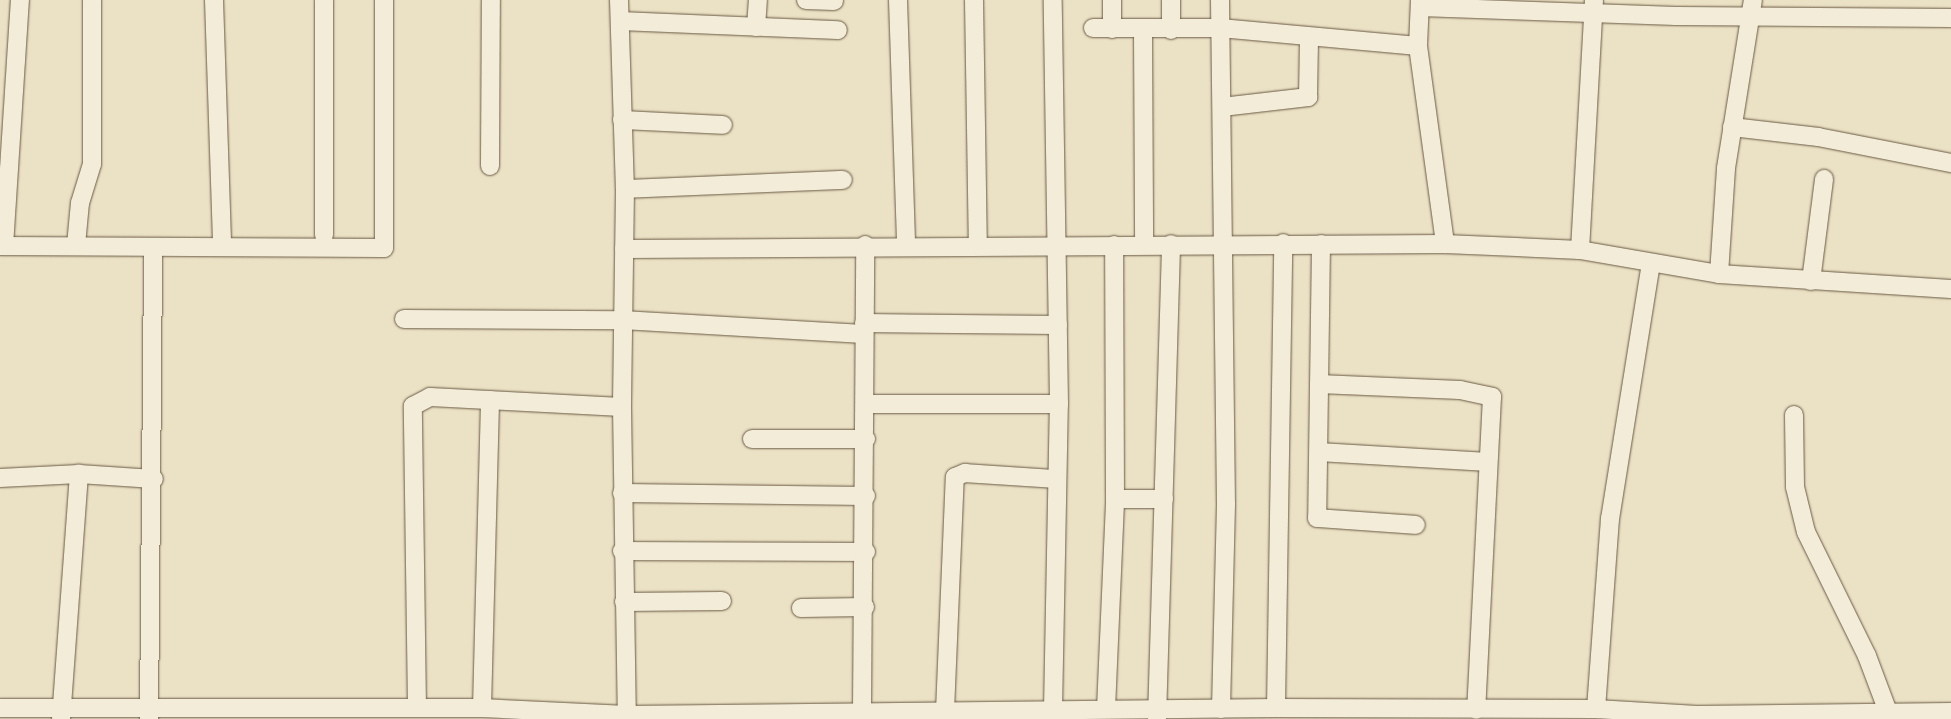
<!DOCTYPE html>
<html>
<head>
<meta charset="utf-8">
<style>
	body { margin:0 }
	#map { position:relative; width:1951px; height:719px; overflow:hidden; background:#ebe1c4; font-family:Alegreya,serif }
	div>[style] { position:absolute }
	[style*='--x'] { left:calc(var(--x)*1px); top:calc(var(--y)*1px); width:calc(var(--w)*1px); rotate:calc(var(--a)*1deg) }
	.roads { filter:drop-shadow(0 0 1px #6a5a44) drop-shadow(0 0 1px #6a5a44) }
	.minor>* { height:18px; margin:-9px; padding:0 9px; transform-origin:9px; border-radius:9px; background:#f2ecd9 }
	span { translate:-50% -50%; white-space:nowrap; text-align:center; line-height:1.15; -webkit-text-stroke:4px #f2ecd9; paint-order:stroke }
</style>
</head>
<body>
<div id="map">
	<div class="roads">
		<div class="minor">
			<i style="--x:214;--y:0;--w:246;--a:88.1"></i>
			<i style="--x:324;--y:0;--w:235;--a:90"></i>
			<i style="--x:619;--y:0;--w:189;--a:88.2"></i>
			<i style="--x:625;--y:189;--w:218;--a:90.8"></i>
			<i style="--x:622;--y:407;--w:312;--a:89.1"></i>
			<i style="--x:806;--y:0;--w:28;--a:2"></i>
			<i style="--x:898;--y:0;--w:244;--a:88.1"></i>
			<i style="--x:974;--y:0;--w:243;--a:89.1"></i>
			<i style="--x:1112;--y:0;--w:29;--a:90"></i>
			<i style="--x:1220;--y:0;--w:504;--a:89.32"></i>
			<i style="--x:1226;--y:504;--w:205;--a:91.4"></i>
			<i style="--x:1420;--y:0;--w:46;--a:92.5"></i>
			<i style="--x:1418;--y:46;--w:200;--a:82.2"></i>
			<i style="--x:1420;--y:7;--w:256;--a:2"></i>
			<i style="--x:1676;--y:16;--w:275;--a:0.4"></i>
			<i style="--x:620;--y:21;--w:218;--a:2.4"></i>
			<i style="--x:756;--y:27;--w:27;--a:-86"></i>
			<i style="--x:1093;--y:28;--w:127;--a:0"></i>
			<i style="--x:1220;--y:28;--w:199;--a:5.2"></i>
			<i style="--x:1143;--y:30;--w:214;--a:89.7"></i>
			<i style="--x:1171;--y:30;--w:30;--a:-90"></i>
			<i style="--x:1222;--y:107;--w:87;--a:-6.6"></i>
			<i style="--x:1308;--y:97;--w:59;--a:-89"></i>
			<i style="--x:622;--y:120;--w:101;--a:2.8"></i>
			<i style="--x:1732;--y:127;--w:87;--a:6.6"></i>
			<i style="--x:1818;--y:137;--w:136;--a:11.1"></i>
			<i style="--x:490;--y:166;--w:166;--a:-89.7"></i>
			<i style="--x:625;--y:189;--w:218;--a:-2.4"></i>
			<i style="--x:1321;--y:244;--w:274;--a:90.8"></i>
			<i style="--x:1317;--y:518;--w:99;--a:4"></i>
			<i style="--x:76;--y:245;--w:42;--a:-84.6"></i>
			<i style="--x:80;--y:203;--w:41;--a:-72.9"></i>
			<i style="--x:92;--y:164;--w:164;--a:-90"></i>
			<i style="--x:0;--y:246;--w:384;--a:0.3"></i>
			<i style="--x:384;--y:248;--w:248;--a:-90"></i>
			<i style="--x:4;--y:246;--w:247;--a:-86.3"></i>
			<i style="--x:624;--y:249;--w:821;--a:-0.35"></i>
			<i style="--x:1445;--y:244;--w:135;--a:2.5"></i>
			<i style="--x:1580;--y:250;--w:141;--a:9.8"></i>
			<i style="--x:1719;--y:274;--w:232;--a:3.7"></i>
			<i style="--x:1580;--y:250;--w:250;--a:-86.8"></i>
			<i style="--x:1719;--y:274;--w:106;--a:-86.2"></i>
			<i style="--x:1726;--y:168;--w:170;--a:-80.9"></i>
			<i style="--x:1811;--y:281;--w:103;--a:-82.7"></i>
			<i style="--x:404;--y:319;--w:218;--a:0.3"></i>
			<i style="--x:622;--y:320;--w:242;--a:3.3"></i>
			<i style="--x:864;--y:323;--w:194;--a:0.6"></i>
			<i style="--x:1319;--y:384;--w:141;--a:2.4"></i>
			<i style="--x:1460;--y:390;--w:33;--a:12"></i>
			<i style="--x:1492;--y:397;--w:313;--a:92.9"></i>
			<i style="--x:867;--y:404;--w:192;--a:0"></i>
			<i style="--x:1794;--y:415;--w:72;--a:89.2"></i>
			<i style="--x:1795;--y:487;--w:46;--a:76.3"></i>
			<i style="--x:1806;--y:532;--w:138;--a:63.8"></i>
			<i style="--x:1867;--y:656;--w:60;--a:69.4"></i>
			<i style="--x:752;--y:439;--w:114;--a:0"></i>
			<i style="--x:1319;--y:452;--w:169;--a:3.4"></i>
			<i style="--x:0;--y:478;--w:79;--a:-2.9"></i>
			<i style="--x:79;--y:474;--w:75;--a:3.8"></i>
			<i style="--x:622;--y:493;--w:244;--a:0.7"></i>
			<i style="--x:1115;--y:499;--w:49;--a:0"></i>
			<i style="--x:622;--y:551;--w:244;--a:0.2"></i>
			<i style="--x:624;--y:602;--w:98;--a:-0.6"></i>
			<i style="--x:801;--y:608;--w:64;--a:-0.9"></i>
			<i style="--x:0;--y:708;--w:482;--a:0"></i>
			<i style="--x:482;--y:708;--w:145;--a:2.8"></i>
			<i style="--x:627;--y:715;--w:649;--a:-0.62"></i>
			<i style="--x:1276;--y:708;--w:320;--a:0.2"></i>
			<i style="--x:1596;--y:709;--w:101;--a:3.4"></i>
			<i style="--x:1697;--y:715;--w:254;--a:-0.7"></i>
			<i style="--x:417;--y:708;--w:302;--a:-90.8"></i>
			<i style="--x:413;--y:406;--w:19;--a:-28"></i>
			<i style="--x:430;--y:397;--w:192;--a:3"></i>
			<i style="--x:482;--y:708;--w:308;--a:-88.5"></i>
			<i style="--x:1276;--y:708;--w:465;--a:-89.1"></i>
			<i style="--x:1106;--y:709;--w:210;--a:-87.5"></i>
			<i style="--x:1115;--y:499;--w:254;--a:-90.2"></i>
			<i style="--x:1596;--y:709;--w:191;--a:-85.8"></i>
			<i style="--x:1610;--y:519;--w:259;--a:-80.9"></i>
			<i style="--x:1053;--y:710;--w:306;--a:-88.9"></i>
			<i style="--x:1059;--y:404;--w:404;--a:-90.9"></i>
			<i style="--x:945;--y:711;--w:234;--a:-87.6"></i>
			<i style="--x:955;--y:477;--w:11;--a:-22"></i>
			<i style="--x:965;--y:473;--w:91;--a:3.8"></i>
			<i style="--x:862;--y:713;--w:468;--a:-89.6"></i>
			<i style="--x:61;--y:719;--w:246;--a:-85.8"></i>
			<i style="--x:149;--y:719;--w:472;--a:-89.5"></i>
			<i style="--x:1157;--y:719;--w:475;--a:-88.3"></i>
		</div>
	</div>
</div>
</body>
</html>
